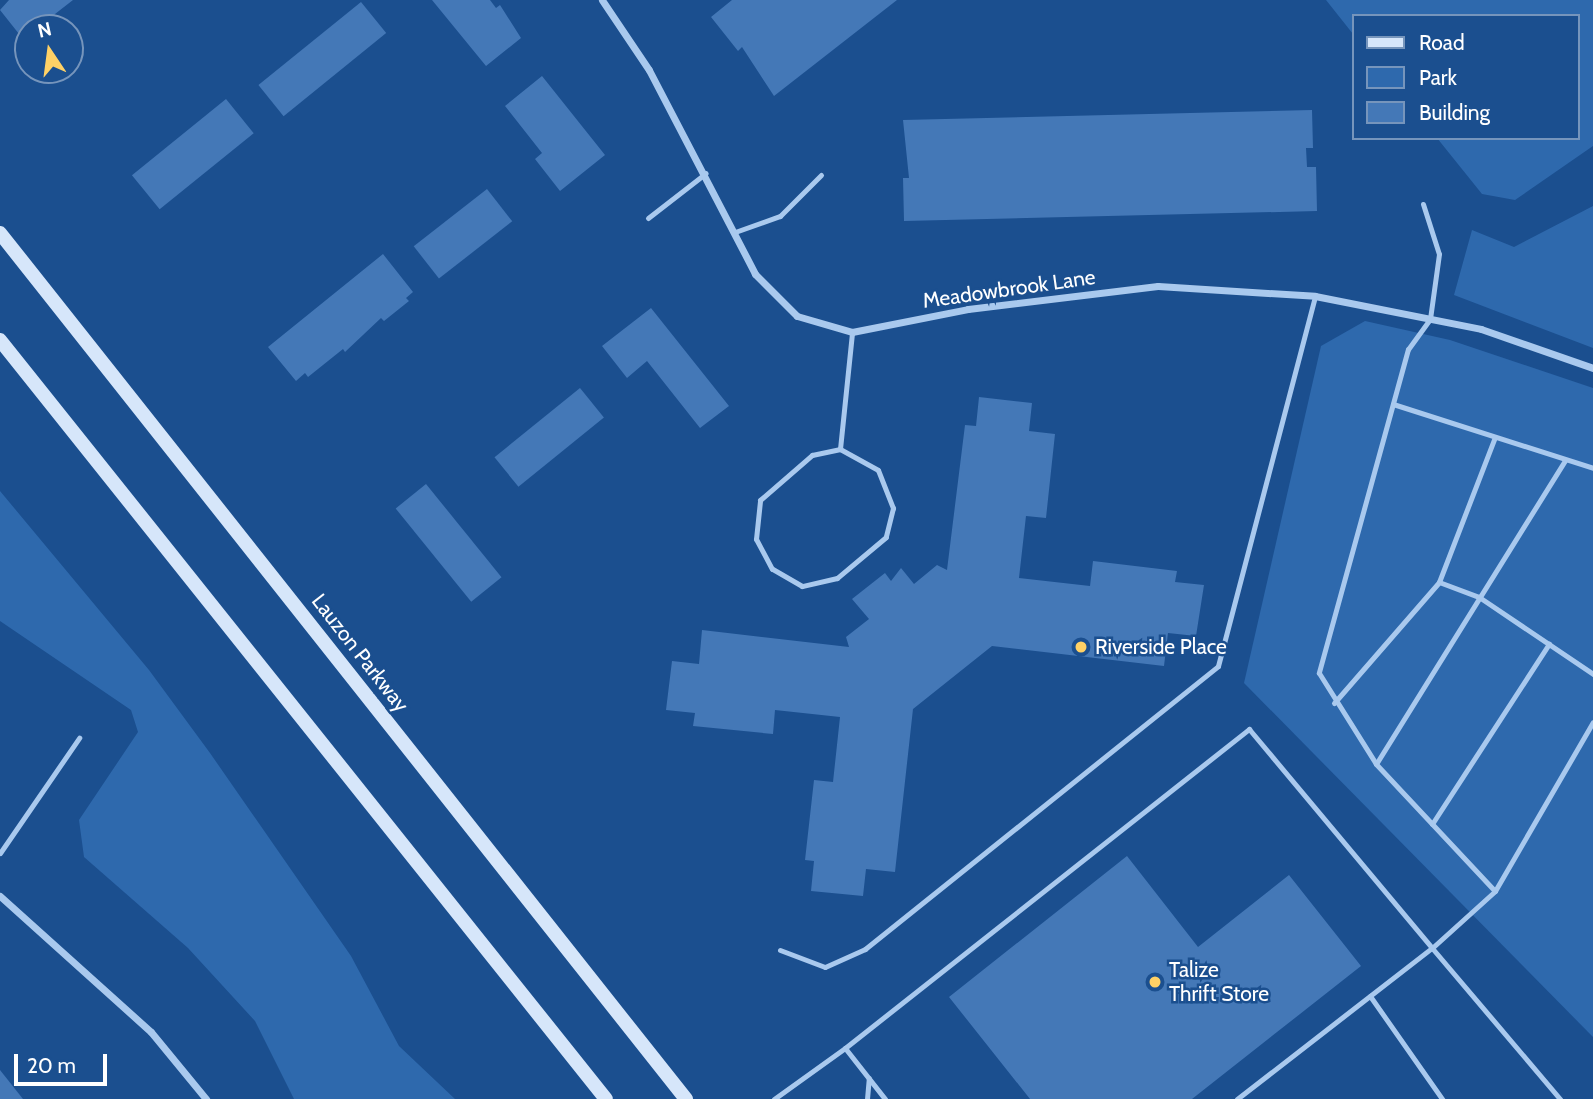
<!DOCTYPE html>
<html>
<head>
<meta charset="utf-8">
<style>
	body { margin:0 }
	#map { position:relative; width:1593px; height:1099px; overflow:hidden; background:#1b4f8f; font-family:Cabin,sans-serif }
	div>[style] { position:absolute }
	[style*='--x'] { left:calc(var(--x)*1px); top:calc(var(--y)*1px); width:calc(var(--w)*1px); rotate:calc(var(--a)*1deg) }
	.green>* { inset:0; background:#2e69ad }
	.building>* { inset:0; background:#4478b7; transform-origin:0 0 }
	.service>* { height:5px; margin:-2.5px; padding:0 2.5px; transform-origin:2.5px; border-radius:2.5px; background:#a9c9ee }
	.minor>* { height:7px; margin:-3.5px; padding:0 3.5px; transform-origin:3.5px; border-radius:3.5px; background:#a9c9ee }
	.secondary>* { height:14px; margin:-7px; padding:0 7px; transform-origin:7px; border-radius:7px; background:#d6e6fa }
	.dots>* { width:19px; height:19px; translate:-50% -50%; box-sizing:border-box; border:4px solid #1b4f8f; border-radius:50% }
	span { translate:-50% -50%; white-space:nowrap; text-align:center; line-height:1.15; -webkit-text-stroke:5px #1b4f8f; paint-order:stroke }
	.street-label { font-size:21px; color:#fff }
	.poi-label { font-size:21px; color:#fff }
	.left { translate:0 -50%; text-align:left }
	.legend { position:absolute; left:1352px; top:14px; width:228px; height:126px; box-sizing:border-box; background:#1b4f8f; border:2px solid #7695bc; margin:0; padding:9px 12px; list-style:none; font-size:21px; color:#fff }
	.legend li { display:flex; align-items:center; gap:14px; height:35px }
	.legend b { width:35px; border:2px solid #7695bc }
	.north { position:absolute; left:14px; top:14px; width:70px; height:70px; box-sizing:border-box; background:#1b4f8f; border:2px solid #7695bc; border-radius:50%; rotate:347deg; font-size:19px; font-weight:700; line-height:28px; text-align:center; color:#fff }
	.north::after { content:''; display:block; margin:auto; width:24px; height:32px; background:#ffd166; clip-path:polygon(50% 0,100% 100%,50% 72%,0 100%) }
	.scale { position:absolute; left:14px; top:1054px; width:93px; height:32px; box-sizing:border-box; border:4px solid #fff; border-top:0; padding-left:9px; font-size:21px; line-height:24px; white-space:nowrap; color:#fff; -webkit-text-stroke:5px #1b4f8f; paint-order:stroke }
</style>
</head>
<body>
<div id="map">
	<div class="green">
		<i style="clip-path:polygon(1326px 0,1593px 0,1593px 146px,1515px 200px,1482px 194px,1437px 138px,1577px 138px,1577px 16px,1353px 16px,1353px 34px)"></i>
		<i style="clip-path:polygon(1593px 206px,1593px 348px,1454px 295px,1472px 230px,1514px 247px)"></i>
		<i style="clip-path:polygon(1365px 321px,1450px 340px,1593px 388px,1593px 1037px,1244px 683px,1321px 346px)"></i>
		<i style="clip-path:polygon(0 491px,149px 670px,210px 753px,351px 956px,399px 1046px,455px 1099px,294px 1099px,255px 1021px,188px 948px,84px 857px,79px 820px,138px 732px,131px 710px,0 621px)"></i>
	</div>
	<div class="building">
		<i style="clip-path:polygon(9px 0,73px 0,37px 28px,28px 28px,23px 39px,0 10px)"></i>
		<i style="clip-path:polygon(432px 0,490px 0,496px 8px,500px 5px,521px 38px,486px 66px)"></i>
		<i style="clip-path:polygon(732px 0,897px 0,774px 96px,742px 47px,738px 51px,711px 17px)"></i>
		<i style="left:361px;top:2px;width:40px;height:132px;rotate:51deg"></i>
		<i style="clip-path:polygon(542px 76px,605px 155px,560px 191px,535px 159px,542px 153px,505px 106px)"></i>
		<i style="left:226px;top:99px;width:44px;height:121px;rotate:51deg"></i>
		<i style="clip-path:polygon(1312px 110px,1313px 148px,1306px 148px,1307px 167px,1316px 167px,1317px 211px,904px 221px,903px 178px,909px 178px,903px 120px)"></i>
		<i style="left:487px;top:189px;width:41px;height:93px;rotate:52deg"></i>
		<i style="clip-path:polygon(383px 254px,413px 292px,406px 298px,409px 301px,384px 321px,381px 318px,345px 352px,343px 349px,308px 377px,305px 373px,296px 381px,268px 347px)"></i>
		<i style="clip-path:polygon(651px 308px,729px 406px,700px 428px,647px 361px,627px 378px,602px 346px)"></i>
		<i style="left:580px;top:388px;width:38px;height:110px;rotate:51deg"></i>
		<i style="clip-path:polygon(979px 397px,1032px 403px,1029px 431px,1055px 434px,1046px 518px,1026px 516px,1019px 578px,1090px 586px,1093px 561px,1177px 571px,1175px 582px,1204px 585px,1196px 636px,1168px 633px,1164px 666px,992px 646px,913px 709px,895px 872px,866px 869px,863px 896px,811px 891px,814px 861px,805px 860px,814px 780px,833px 782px,840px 717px,775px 710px,773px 734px,693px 726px,695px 713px,666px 710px,672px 661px,699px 664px,702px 630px,849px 647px,846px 637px,869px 619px,852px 599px,885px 573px,891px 581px,901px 568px,914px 584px,937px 565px,947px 570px,965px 425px,976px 426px)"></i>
		<i style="left:426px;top:484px;width:120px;height:39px;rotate:51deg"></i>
		<i style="clip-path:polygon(1127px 856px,1198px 947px,1289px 875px,1361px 966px,1192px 1099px,1030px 1099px,949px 997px)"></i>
		<i style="clip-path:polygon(0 1070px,23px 1099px,0 1099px)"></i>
	</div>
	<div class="service">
		<i style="--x:1423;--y:204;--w:52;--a:72.3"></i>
		<i style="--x:1439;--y:254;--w:66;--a:97.9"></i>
		<i style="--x:1430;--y:319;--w:37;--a:126"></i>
		<i style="--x:1408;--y:349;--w:336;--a:105.4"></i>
		<i style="--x:1319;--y:673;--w:107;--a:57.9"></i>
		<i style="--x:1376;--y:764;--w:358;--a:-58.1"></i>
		<i style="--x:648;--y:218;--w:73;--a:-37.8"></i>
		<i style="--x:735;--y:232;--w:48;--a:-19.6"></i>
		<i style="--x:780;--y:216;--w:58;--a:-45"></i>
		<i style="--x:1393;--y:404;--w:210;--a:17.7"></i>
		<i style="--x:840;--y:449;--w:43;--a:28.9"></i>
		<i style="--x:878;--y:470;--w:41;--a:68.5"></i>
		<i style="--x:893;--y:508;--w:30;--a:104"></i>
		<i style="--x:886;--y:537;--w:64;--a:140.1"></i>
		<i style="--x:837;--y:578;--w:36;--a:167"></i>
		<i style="--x:802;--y:586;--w:34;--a:-150"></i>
		<i style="--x:772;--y:569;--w:34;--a:-118"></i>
		<i style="--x:756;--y:539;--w:39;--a:-84"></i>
		<i style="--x:760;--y:500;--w:69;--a:-40.9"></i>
		<i style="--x:812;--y:455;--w:29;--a:-12"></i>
		<i style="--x:840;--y:449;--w:118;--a:-84.1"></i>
		<i style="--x:1439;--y:582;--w:43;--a:20.6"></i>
		<i style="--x:1479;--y:597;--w:138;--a:34"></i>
		<i style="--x:1334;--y:703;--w:160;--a:-49"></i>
		<i style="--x:1439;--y:582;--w:155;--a:-68.9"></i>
		<i style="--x:1376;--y:764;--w:174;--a:46.9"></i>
		<i style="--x:1495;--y:891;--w:195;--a:-59.9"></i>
		<i style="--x:1432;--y:824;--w:215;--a:-57"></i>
		<i style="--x:0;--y:853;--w:140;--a:-55.5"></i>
		<i style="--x:780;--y:950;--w:48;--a:20.7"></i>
		<i style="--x:825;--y:967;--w:44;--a:-24.2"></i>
		<i style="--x:865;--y:949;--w:452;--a:-38.7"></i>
		<i style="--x:1218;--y:666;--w:383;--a:-75.3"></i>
		<i style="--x:1370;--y:996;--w:126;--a:55"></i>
		<i style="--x:845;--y:1048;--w:515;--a:-38.29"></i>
		<i style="--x:1249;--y:729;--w:285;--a:50.1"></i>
		<i style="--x:1432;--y:948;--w:85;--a:-42.1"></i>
		<i style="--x:774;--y:1099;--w:87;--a:-35.7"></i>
		<i style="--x:845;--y:1048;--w:65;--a:51.9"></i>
		<i style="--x:867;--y:1099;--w:21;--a:-85"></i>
		<i style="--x:1237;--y:1099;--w:247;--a:-37.8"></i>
		<i style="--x:1432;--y:948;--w:198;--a:49.7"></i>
	</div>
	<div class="minor">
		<i style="--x:602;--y:0;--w:84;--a:56.1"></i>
		<i style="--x:649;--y:70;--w:230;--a:62.5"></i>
		<i style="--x:755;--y:274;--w:59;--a:45"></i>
		<i style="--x:797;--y:316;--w:57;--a:16.2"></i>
		<i style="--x:852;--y:332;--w:118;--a:-11.2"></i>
		<i style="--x:968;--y:309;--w:191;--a:-6.9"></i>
		<i style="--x:1158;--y:286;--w:157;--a:3.6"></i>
		<i style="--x:1315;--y:296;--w:169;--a:11.2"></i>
		<i style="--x:1481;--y:329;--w:119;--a:19.2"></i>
		<i style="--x:0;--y:896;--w:203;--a:42"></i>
		<i style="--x:151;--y:1032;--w:87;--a:50.6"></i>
	</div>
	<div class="secondary">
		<i style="--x:0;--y:233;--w:1105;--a:51.62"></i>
		<i style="--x:0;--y:340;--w:971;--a:51.4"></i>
	</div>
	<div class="dots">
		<i style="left:1081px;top:647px;background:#ffd166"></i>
		<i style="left:1155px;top:982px;background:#ffd166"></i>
	</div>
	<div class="street-label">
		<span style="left:1009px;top:289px;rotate:-8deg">Meadowbrook Lane</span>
		<span style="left:360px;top:653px;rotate:52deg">Lauzon Parkway</span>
	</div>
	<div class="poi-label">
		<span class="left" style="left:1095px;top:647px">Riverside Place</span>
		<span class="left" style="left:1169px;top:982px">Talize<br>Thrift Store</span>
	</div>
	<ul class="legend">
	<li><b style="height:9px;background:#d6e6fa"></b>Road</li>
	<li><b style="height:19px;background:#2e69ad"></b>Park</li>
	<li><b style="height:19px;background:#4478b7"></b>Building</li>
	</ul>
	<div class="north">N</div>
	<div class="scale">20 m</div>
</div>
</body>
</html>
